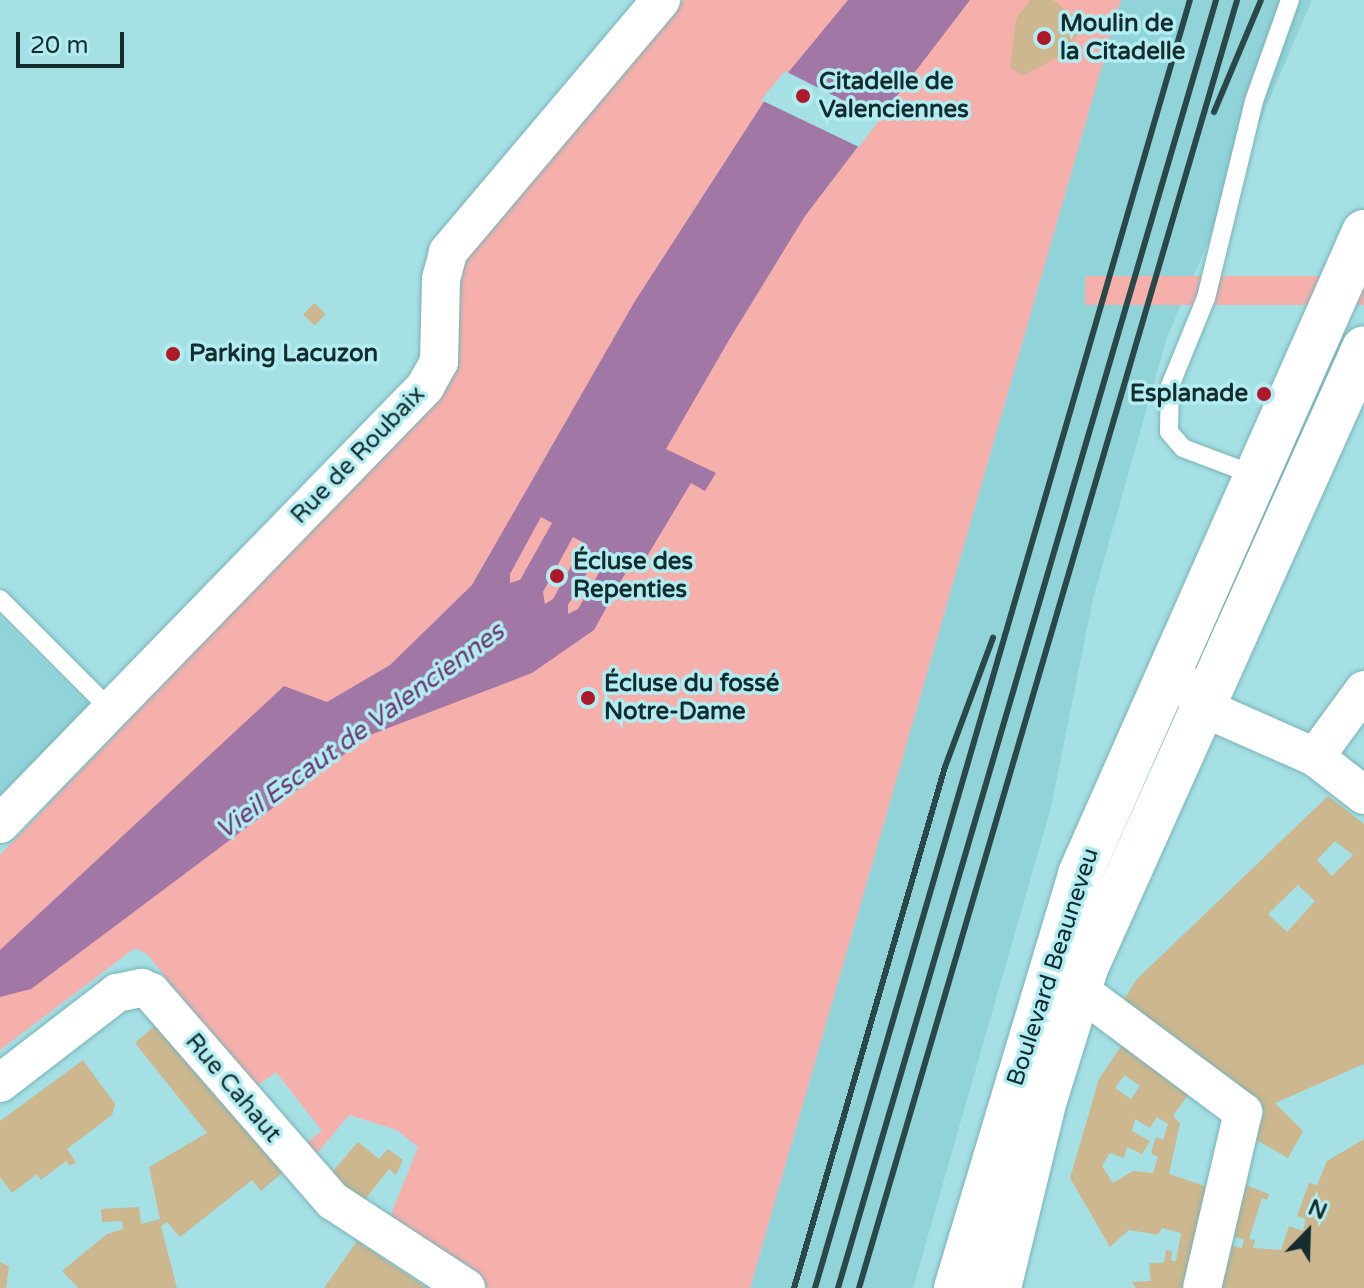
<!DOCTYPE html>
<html>
<head>
<meta charset="utf-8">
<style>
	body { margin:0 }
	#map { position:relative; width:1364px; height:1288px; overflow:hidden; background:#a5e0e5; font-family:"Varela Round",sans-serif }
	div>[style] { position:absolute }
	[style*='--x'] { left:calc(var(--x)*1px); top:calc(var(--y)*1px); width:calc(var(--w)*1px); rotate:calc(var(--a)*1deg) }
	.built>* { inset:0; background:#90d4da }
	.green>* { inset:0; background:#f6b0ac; transform-origin:0 0 }
	.water>* { inset:0; background:#a177a6 }
	.pier>* { inset:0; background:#a5e0e5 }
	.building>* { inset:0; background:#ccb78e; transform-origin:0 0 }
	.roads { filter:drop-shadow(0 0 2px #79b3b8) drop-shadow(0 0 2px #79b3b8) }
	.lane>* { height:18px; margin:-9px; padding:0 9px; transform-origin:9px; border-radius:9px; background:#fff }
	.street>* { height:38px; margin:-19px; padding:0 19px; transform-origin:19px; border-radius:19px; background:#fff }
	.secondary>* { height:44px; margin:-22px; padding:0 22px; transform-origin:22px; border-radius:22px; background:#fff }
	.rail>* { height:6px; margin:-3px; padding:0 3px; transform-origin:3px; border-radius:3px; background:#2a484a }
	.dots>* { width:22px; height:22px; translate:-50% -50%; box-sizing:border-box; border:4px solid #b2edf2; border-radius:50% }
	span { translate:-50% -50%; white-space:nowrap; text-align:center; line-height:1.15; -webkit-text-stroke:7px #b2edf2; paint-order:stroke }
	.poi-label { font-size:24px; color:#142c2e; font-weight:700 }
	.left { translate:0 -50%; text-align:left }
	.right { translate:-100% -50%; text-align:right }
	.street-label { font-size:24px; color:#142c2e }
	.water-label { font-size:26px; color:#6d3773; font-style:italic }
	.north { position:absolute; left:1268px; top:1192px; width:80px; height:80px; -webkit-text-stroke:6px #b2edf2; paint-order:stroke; rotate:23deg; font-size:22px; font-weight:700; line-height:32px; text-align:center; color:#142c2e }
	.north::after { content:''; display:block; margin:auto; width:28px; height:36px; background:#142c2e; clip-path:polygon(50% 0,100% 100%,50% 72%,0 100%) }
	.scale { position:absolute; left:16px; top:32px; width:108px; height:36px; box-sizing:border-box; border:4px solid #142c2e; border-top:0; padding-left:10px; font-size:24px; line-height:28px; white-space:nowrap; color:#142c2e; -webkit-text-stroke:6px #b2edf2; paint-order:stroke }
</style>
</head>
<body>
<div id="map">
	<div class="built">
		<i style="clip-path:polygon(1121px 0,1312px 0,1166px 340px,1093px 599px,1051px 807px,913px 1288px,750px 1288px)"></i>
		<i style="clip-path:polygon(0 617px,89px 705px,0 799px)"></i>
	</div>
	<div class="green">
		<i style="clip-path:polygon(683px 0,1121px 0,750px 1288px,488px 1288px,386px 1227px,418px 1147px,397px 1130px,349px 1115px,309px 1163px,300px 1148px,322px 1131px,276px 1072px,254px 1088px,147px 954px,135px 948px,0 1050px,0 855px,450px 384px,464px 258px)"></i>
		<i style="left:1364px;top:276px;width:29px;height:279px;rotate:90deg"></i>
	</div>
	<div class="water">
		<i style="clip-path:polygon(evenodd,848px 0,970px 0,805px 216px,729px 340px,666px 449px,716px 473px,705px 491px,691px 483px,640px 568px,631px 563px,594px 630px,532px 673px,370px 735px,31px 989px,0 997px,0 950px,284px 686px,327px 702px,390px 665px,472px 585px,635px 301px,763px 103px,848px 0,541px 517px,552px 523px,520px 580px,510px 583px,510px 574px,541px 517px,848px 0,573px 537px,584px 543px,553px 599px,545px 604px,543px 592px,573px 537px,848px 0,599px 552px,608px 557px,578px 609px,568px 614px,568px 605px,599px 552px)"></i>
	</div>
	<div class="pier">
		<i style="clip-path:polygon(785px 71px,880px 119px,859px 147px,761px 100px)"></i>
	</div>
	<div class="building">
		<i style="clip-path:polygon(1030px 0,1053px 0,1085px 25px,1064px 54px,1022px 76px,1010px 67px,1016px 19px)"></i>
		<i style="left:314px;top:303px;width:16px;height:16px;rotate:43deg"></i>
		<i style="clip-path:polygon(evenodd,1328px 796px,1364px 824px,1364px 1064px,1275px 1103px,1303px 1131px,1288px 1158px,1251px 1137px,1264px 1110px,1121px 1004px,1137px 979px,1328px 796px,1335px 841px,1353px 855px,1332px 876px,1317px 860px,1335px 841px,1328px 796px,1298px 885px,1315px 901px,1287px 932px,1268px 914px,1298px 885px)"></i>
		<i style="clip-path:polygon(158px 1023px,283px 1172px,261px 1191px,252px 1180px,180px 1237px,167px 1222px,161px 1226px,177px 1288px,78px 1288px,62px 1271px,107px 1234px,123px 1229px,122px 1221px,102px 1222px,101px 1209px,139px 1207px,141px 1224px,160px 1219px,149px 1167px,207px 1133px,135px 1043px)"></i>
		<i style="clip-path:polygon(evenodd,1125px 1040px,1192px 1089px,1173px 1116px,1180px 1123px,1169px 1174px,1217px 1190px,1196px 1288px,1136px 1288px,1132px 1282px,1151px 1281px,1149px 1263px,1164px 1263px,1166px 1250px,1172px 1251px,1171px 1261px,1176px 1261px,1181px 1233px,1162px 1228px,1158px 1235px,1129px 1230px,1110px 1247px,1070px 1178px,1099px 1079px,1125px 1040px,1125px 1075px,1140px 1086px,1131px 1099px,1115px 1088px,1125px 1075px,1125px 1040px,1157px 1117px,1168px 1124px,1163px 1140px,1156px 1137px,1153px 1146px,1151px 1153px,1158px 1157px,1153px 1173px,1133px 1171px,1113px 1183px,1102px 1166px,1110px 1153px,1124px 1158px,1127px 1147px,1142px 1154px,1150px 1141px,1132px 1131px,1135px 1119px,1150px 1128px,1157px 1117px)"></i>
		<i style="clip-path:polygon(83px 1060px,115px 1104px,112px 1115px,67px 1149px,76px 1162px,70px 1166px,66px 1161px,41px 1180px,37px 1174px,12px 1193px,0 1177px,0 1121px)"></i>
		<i style="clip-path:polygon(1364px 1139px,1364px 1288px,1209px 1288px,1218px 1243px,1242px 1248px,1244px 1239px,1220px 1234px,1235px 1181px,1269px 1194px,1267px 1200px,1262px 1198px,1249px 1239px,1255px 1240px,1253px 1248px,1281px 1250px,1289px 1226px,1303px 1231px,1306px 1219px,1297px 1216px,1309px 1183px,1317px 1185px,1327px 1161px)"></i>
		<i style="clip-path:polygon(358px 1142px,379px 1159px,388px 1149px,403px 1160px,396px 1175px,389px 1169px,359px 1207px,326px 1179px)"></i>
		<i style="clip-path:polygon(357px 1241px,421px 1284px,428px 1288px,324px 1288px)"></i>
		<i style="clip-path:polygon(0 1262px,9px 1267px,6px 1288px,0 1288px)"></i>
	</div>
	<div class="roads">
		<div class="lane">
			<i style="--x:1257;--y:476;--w:79;--a:-159.3"></i>
			<i style="--x:1183;--y:448;--w:21;--a:-131"></i>
			<i style="--x:1169;--y:432;--w:46;--a:-88.8"></i>
			<i style="--x:1170;--y:386;--w:95;--a:-67.8"></i>
			<i style="--x:1206;--y:298;--w:203;--a:-76.3"></i>
			<i style="--x:1254;--y:101;--w:107;--a:-70.4"></i>
			<i style="--x:0;--y:599;--w:157;--a:45"></i>
		</div>
		<div class="street">
			<i style="--x:1186;--y:685;--w:29;--a:52"></i>
			<i style="--x:1204;--y:708;--w:121;--a:23.8"></i>
			<i style="--x:1315;--y:757;--w:62;--a:37.8"></i>
			<i style="--x:1315;--y:757;--w:83;--a:-53.8"></i>
			<i style="--x:0;--y:824;--w:610;--a:-45.8"></i>
			<i style="--x:425;--y:387;--w:29;--a:-61"></i>
			<i style="--x:439;--y:362;--w:83;--a:-88.6"></i>
			<i style="--x:441;--y:279;--w:28;--a:-75"></i>
			<i style="--x:448;--y:252;--w:330;--a:-49.8"></i>
			<i style="--x:1078;--y:989;--w:206;--a:36.7"></i>
			<i style="--x:1243;--y:1112;--w:181;--a:103.1"></i>
			<i style="--x:0;--y:1083;--w:148;--a:-37.6"></i>
			<i style="--x:117;--y:993;--w:25;--a:-12"></i>
			<i style="--x:141;--y:988;--w:11;--a:22"></i>
			<i style="--x:151;--y:992;--w:277;--a:49"></i>
			<i style="--x:333;--y:1201;--w:159;--a:33.2"></i>
		</div>
		<div class="secondary">
			<i style="--x:956;--y:1288;--w:432;--a:-73.3"></i>
			<i style="--x:1080;--y:874;--w:702;--a:-66.14"></i>
			<i style="--x:999;--y:1288;--w:194;--a:-76.3"></i>
			<i style="--x:1045;--y:1100;--w:138;--a:-72.7"></i>
			<i style="--x:1086;--y:968;--w:679;--a:-65.85"></i>
		</div>
	</div>
	<div class="rail">
		<i style="--x:1214;--y:112;--w:121;--a:-67.2"></i>
		<i style="--x:794;--y:1288;--w:542;--a:-73.84"></i>
		<i style="--x:945;--y:767;--w:138;--a:-69.6"></i>
		<i style="--x:815;--y:1288;--w:1341;--a:-73.77"></i>
		<i style="--x:838;--y:1288;--w:1342;--a:-73.64"></i>
		<i style="--x:859;--y:1288;--w:1342;--a:-73.64"></i>
	</div>
	<div class="dots">
		<i style="left:1044px;top:38px;background:#ad1928"></i>
		<i style="left:803px;top:96px;background:#ad1928"></i>
		<i style="left:173px;top:354px;background:#ad1928"></i>
		<i style="left:1264px;top:394px;background:#ad1928"></i>
		<i style="left:557px;top:576px;background:#ad1928"></i>
		<i style="left:588px;top:698px;background:#ad1928"></i>
	</div>
	<div class="poi-label">
		<span class="left" style="left:1060px;top:38px">Moulin de<br>la Citadelle</span>
		<span class="left" style="left:819px;top:96px">Citadelle de<br>Valenciennes</span>
		<span class="left" style="left:189px;top:354px">Parking Lacuzon</span>
		<span class="right" style="left:1248px;top:394px">Esplanade</span>
		<span class="left" style="left:573px;top:576px">Écluse des<br>Repenties</span>
		<span class="left" style="left:604px;top:698px">Écluse du fossé<br>Notre-Dame</span>
	</div>
	<div class="street-label">
		<span style="left:358px;top:455px;rotate:-46deg">Rue de Roubaix</span>
		<span style="left:1053px;top:967px;rotate:-72deg">Boulevard Beauneveu</span>
		<span style="left:233px;top:1088px;rotate:50deg">Rue Cahaut</span>
	</div>
	<div class="water-label">
		<span style="left:360px;top:731px;rotate:-36deg">Vieil Escaut de Valenciennes</span>
	</div>
	<div class="north">N</div>
	<div class="scale">20 m</div>
</div>
</body>
</html>
